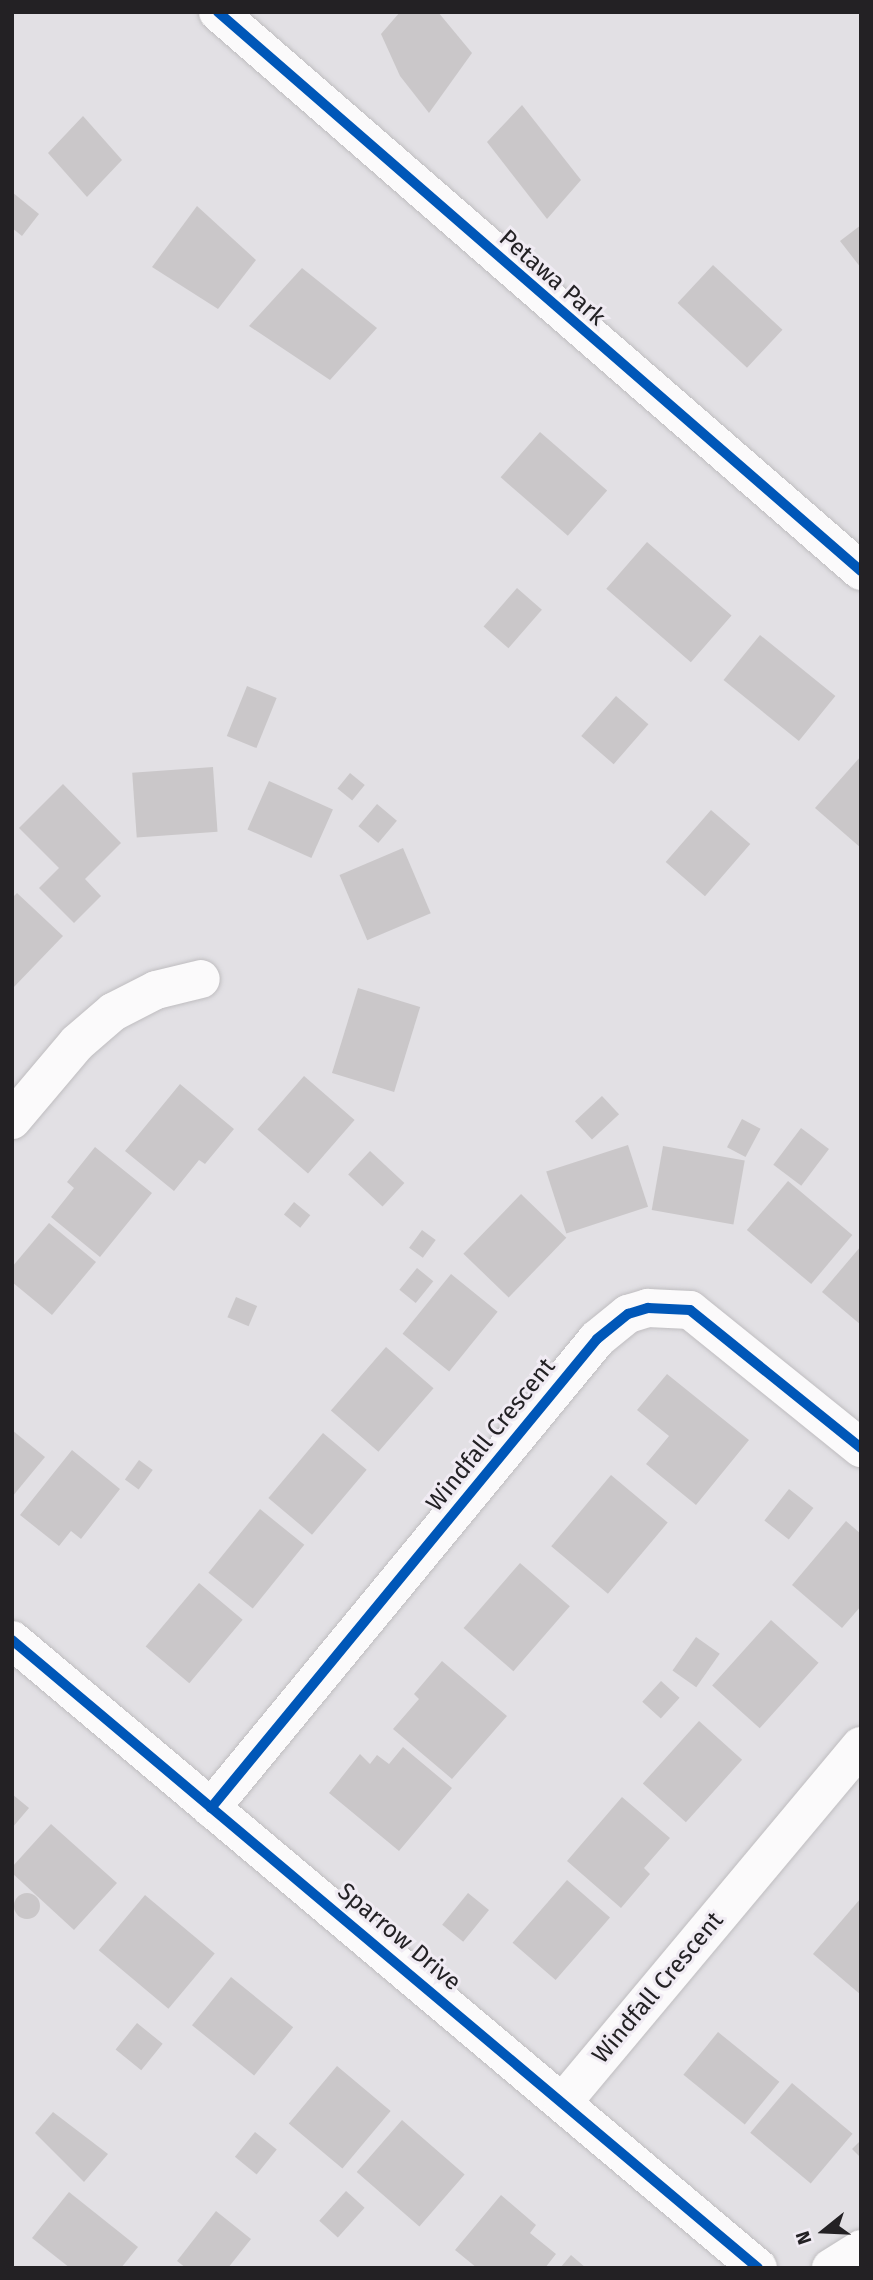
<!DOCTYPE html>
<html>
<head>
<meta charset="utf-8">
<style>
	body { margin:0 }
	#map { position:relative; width:873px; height:2280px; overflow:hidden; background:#e2e0e4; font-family:"Fira Sans",sans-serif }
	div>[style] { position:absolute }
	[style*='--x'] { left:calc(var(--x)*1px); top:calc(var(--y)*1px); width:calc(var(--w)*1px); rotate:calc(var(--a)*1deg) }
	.building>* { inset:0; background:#cac7c9; transform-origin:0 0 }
	.round { border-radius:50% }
	.roads { filter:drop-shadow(0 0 2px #bfbdc0) drop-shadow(0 0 2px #bfbdc0) }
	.minor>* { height:38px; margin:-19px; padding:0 19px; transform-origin:19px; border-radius:19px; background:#fbfafb }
	.cycleway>* { height:10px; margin:-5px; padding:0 5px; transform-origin:5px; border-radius:5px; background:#0057b8 }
	span { translate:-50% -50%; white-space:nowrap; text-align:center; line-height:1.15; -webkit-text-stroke:6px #f0ebf3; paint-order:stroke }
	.street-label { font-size:24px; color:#232124 }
	.frame { position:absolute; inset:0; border:14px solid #232124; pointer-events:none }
	.north { position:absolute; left:789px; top:2196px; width:70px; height:70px; -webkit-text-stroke:5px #f0ebf3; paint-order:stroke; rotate:252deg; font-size:19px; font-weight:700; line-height:28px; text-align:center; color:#232124 }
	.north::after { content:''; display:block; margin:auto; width:24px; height:32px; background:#232124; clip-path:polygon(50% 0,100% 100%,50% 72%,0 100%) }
</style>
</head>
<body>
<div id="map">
	<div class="building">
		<i style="clip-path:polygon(400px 12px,438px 12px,472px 53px,429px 113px,400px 76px,381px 34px)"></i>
		<i style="clip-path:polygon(522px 105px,581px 180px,547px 219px,487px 142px)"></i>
		<i style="clip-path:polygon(83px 116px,122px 160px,87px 197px,48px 153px)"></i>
		<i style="clip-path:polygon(12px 192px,39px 214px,22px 236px,12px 228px)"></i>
		<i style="clip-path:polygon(197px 206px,256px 260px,218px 309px,152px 267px)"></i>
		<i style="clip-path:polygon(861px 225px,861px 268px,840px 241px)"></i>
		<i style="left:713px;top:265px;width:95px;height:52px;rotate:43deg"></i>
		<i style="clip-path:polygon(302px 268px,377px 328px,330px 380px,249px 326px)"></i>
		<i style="left:540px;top:432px;width:89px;height:60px;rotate:41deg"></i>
		<i style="left:647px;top:542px;width:112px;height:62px;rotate:41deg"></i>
		<i style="left:517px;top:588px;width:33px;height:51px;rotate:41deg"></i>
		<i style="left:760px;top:635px;width:97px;height:58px;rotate:39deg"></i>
		<i style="left:247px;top:686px;width:32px;height:54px;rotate:22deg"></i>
		<i style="left:616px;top:696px;width:43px;height:53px;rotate:41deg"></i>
		<i style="clip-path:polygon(861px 756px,861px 848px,815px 808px)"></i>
		<i style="left:213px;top:767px;width:65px;height:81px;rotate:86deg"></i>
		<i style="left:350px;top:773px;width:19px;height:20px;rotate:39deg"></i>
		<i style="left:269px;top:781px;width:70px;height:53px;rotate:24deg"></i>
		<i style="clip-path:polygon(63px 784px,121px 843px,85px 879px,101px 896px,74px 923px,39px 888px,59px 868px,19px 828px)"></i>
		<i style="left:377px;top:804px;width:26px;height:29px;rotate:40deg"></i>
		<i style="left:711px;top:810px;width:52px;height:69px;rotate:41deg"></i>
		<i style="left:403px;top:848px;width:71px;height:69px;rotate:67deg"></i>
		<i style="clip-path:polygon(17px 893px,63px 936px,12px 989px,12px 898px)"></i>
		<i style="left:358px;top:988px;width:65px;height:89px;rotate:17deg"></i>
		<i style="left:304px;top:1076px;width:67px;height:71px;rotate:41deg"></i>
		<i style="clip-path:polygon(180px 1084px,234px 1129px,205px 1164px,199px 1160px,174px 1191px,125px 1151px)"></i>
		<i style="left:602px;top:1096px;width:25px;height:37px;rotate:47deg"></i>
		<i style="left:742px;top:1119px;width:21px;height:32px;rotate:28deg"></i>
		<i style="left:801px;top:1128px;width:35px;height:46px;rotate:37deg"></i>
		<i style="left:628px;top:1145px;width:65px;height:86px;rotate:72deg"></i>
		<i style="left:663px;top:1146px;width:83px;height:65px;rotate:10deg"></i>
		<i style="clip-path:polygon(95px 1147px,152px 1193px,100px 1257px,51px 1217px,74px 1188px,67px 1182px)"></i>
		<i style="left:370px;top:1151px;width:47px;height:32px;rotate:43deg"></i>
		<i style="left:788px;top:1181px;width:84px;height:64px;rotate:40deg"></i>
		<i style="left:521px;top:1194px;width:63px;height:83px;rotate:44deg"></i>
		<i style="left:294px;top:1202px;width:21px;height:16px;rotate:39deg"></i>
		<i style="clip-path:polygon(49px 1223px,96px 1262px,52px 1315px,12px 1282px,12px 1267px)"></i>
		<i style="left:422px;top:1230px;width:17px;height:22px;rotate:36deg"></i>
		<i style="clip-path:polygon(861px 1246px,861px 1325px,822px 1292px)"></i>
		<i style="left:417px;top:1268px;width:21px;height:28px;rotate:39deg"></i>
		<i style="left:451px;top:1274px;width:60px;height:77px;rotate:39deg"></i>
		<i style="left:236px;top:1297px;width:23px;height:22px;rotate:23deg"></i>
		<i style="left:386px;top:1347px;width:63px;height:84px;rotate:41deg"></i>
		<i style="clip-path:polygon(667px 1374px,749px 1440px,696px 1505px,646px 1464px,669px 1436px,637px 1410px)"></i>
		<i style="clip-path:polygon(12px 1430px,45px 1457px,12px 1497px)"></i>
		<i style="left:323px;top:1433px;width:57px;height:85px;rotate:40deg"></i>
		<i style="clip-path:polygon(72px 1450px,120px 1489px,81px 1539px,71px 1531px,59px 1546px,20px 1515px)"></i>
		<i style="left:139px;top:1460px;width:17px;height:24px;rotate:36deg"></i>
		<i style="left:611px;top:1475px;width:74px;height:93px;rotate:40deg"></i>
		<i style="left:789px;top:1489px;width:31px;height:40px;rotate:38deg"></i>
		<i style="left:260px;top:1509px;width:57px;height:82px;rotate:39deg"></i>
		<i style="clip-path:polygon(846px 1521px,861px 1534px,861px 1606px,842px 1628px,792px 1585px)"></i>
		<i style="left:520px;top:1563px;width:66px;height:86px;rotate:41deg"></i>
		<i style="left:199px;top:1583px;width:57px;height:83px;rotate:40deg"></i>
		<i style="left:771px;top:1620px;width:64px;height:88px;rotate:42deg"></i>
		<i style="left:696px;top:1637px;width:29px;height:41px;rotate:35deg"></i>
		<i style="clip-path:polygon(442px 1661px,507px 1716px,452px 1779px,393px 1729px,419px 1699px,414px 1694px)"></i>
		<i style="left:661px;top:1681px;width:25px;height:28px;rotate:42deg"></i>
		<i style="left:699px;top:1721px;width:58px;height:84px;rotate:42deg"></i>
		<i style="clip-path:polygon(403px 1747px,452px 1788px,399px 1851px,329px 1793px,360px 1754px,370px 1764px,377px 1755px,389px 1764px)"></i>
		<i style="clip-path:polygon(12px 1794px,29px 1808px,12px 1828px)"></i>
		<i style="clip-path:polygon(622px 1797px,670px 1838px,644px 1868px,650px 1874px,621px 1908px,567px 1861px)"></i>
		<i style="clip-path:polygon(51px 1824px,117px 1883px,74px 1930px,12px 1873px,12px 1867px)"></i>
		<i style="left:567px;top:1880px;width:57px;height:83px;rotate:41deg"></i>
		<i class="round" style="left:14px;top:1893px;width:26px;height:26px"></i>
		<i style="left:468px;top:1893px;width:27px;height:41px;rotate:39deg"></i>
		<i style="left:145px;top:1895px;width:91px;height:72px;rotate:40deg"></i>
		<i style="clip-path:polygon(861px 1898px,861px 1995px,813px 1954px)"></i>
		<i style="left:231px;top:1977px;width:80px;height:62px;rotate:39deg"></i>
		<i style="left:137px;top:2023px;width:33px;height:34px;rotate:39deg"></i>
		<i style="left:718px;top:2032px;width:79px;height:55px;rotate:39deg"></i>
		<i style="left:337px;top:2066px;width:70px;height:75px;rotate:40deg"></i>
		<i style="left:792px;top:2083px;width:79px;height:65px;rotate:40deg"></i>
		<i style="clip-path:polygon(53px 2112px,108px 2154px,84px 2182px,35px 2133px)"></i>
		<i style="left:402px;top:2120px;width:83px;height:69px;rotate:41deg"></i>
		<i style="left:255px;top:2132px;width:28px;height:32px;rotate:39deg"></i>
		<i style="clip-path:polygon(861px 2140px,861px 2158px,852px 2149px)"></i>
		<i style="left:346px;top:2191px;width:25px;height:40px;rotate:42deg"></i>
		<i style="clip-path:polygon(69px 2192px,138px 2247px,121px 2268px,70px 2268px,32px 2238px)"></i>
		<i style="clip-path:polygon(501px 2195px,536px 2225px,530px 2233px,556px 2254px,545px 2268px,477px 2268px,455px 2250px)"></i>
		<i style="clip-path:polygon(216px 2211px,251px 2239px,228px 2268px,186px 2268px,177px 2261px)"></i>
		<i style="clip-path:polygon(571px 2255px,586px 2268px,560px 2268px)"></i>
	</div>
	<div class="roads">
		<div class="minor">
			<i style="--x:218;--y:12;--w:852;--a:41"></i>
			<i style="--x:12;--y:1120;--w:101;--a:-49.8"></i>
			<i style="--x:77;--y:1043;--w:48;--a:-40.7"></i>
			<i style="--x:113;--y:1012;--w:48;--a:-27.1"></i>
			<i style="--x:156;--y:990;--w:46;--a:-13.7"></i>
			<i style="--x:12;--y:1640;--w:975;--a:40.09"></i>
			<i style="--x:211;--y:1808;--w:607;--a:-50.54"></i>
			<i style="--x:597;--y:1339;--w:40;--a:-39"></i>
			<i style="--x:628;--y:1314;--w:21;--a:-17"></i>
			<i style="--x:648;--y:1308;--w:42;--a:2.7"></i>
			<i style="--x:690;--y:1310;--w:220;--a:38.9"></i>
			<i style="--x:563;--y:2102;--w:464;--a:-50.1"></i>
			<i style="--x:831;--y:2268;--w:36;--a:-32"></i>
		</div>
	</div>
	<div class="cycleway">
		<i style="--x:218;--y:12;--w:852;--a:41"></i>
		<i style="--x:12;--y:1640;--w:975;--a:40.09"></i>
		<i style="--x:211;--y:1808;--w:607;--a:-50.54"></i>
		<i style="--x:597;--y:1339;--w:40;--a:-39"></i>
		<i style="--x:628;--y:1314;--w:21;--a:-17"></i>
		<i style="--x:648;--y:1308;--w:42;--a:2.7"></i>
		<i style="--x:690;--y:1310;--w:220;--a:38.9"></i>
	</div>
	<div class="street-label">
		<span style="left:552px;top:278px;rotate:41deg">Petawa Park</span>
		<span style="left:491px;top:1435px;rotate:-51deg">Windfall Crescent</span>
		<span style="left:399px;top:1937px;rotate:40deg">Sparrow Drive</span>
		<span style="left:658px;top:1988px;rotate:-50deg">Windfall Crescent</span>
	</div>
	<div class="frame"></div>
	<div class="north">N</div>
</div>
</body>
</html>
